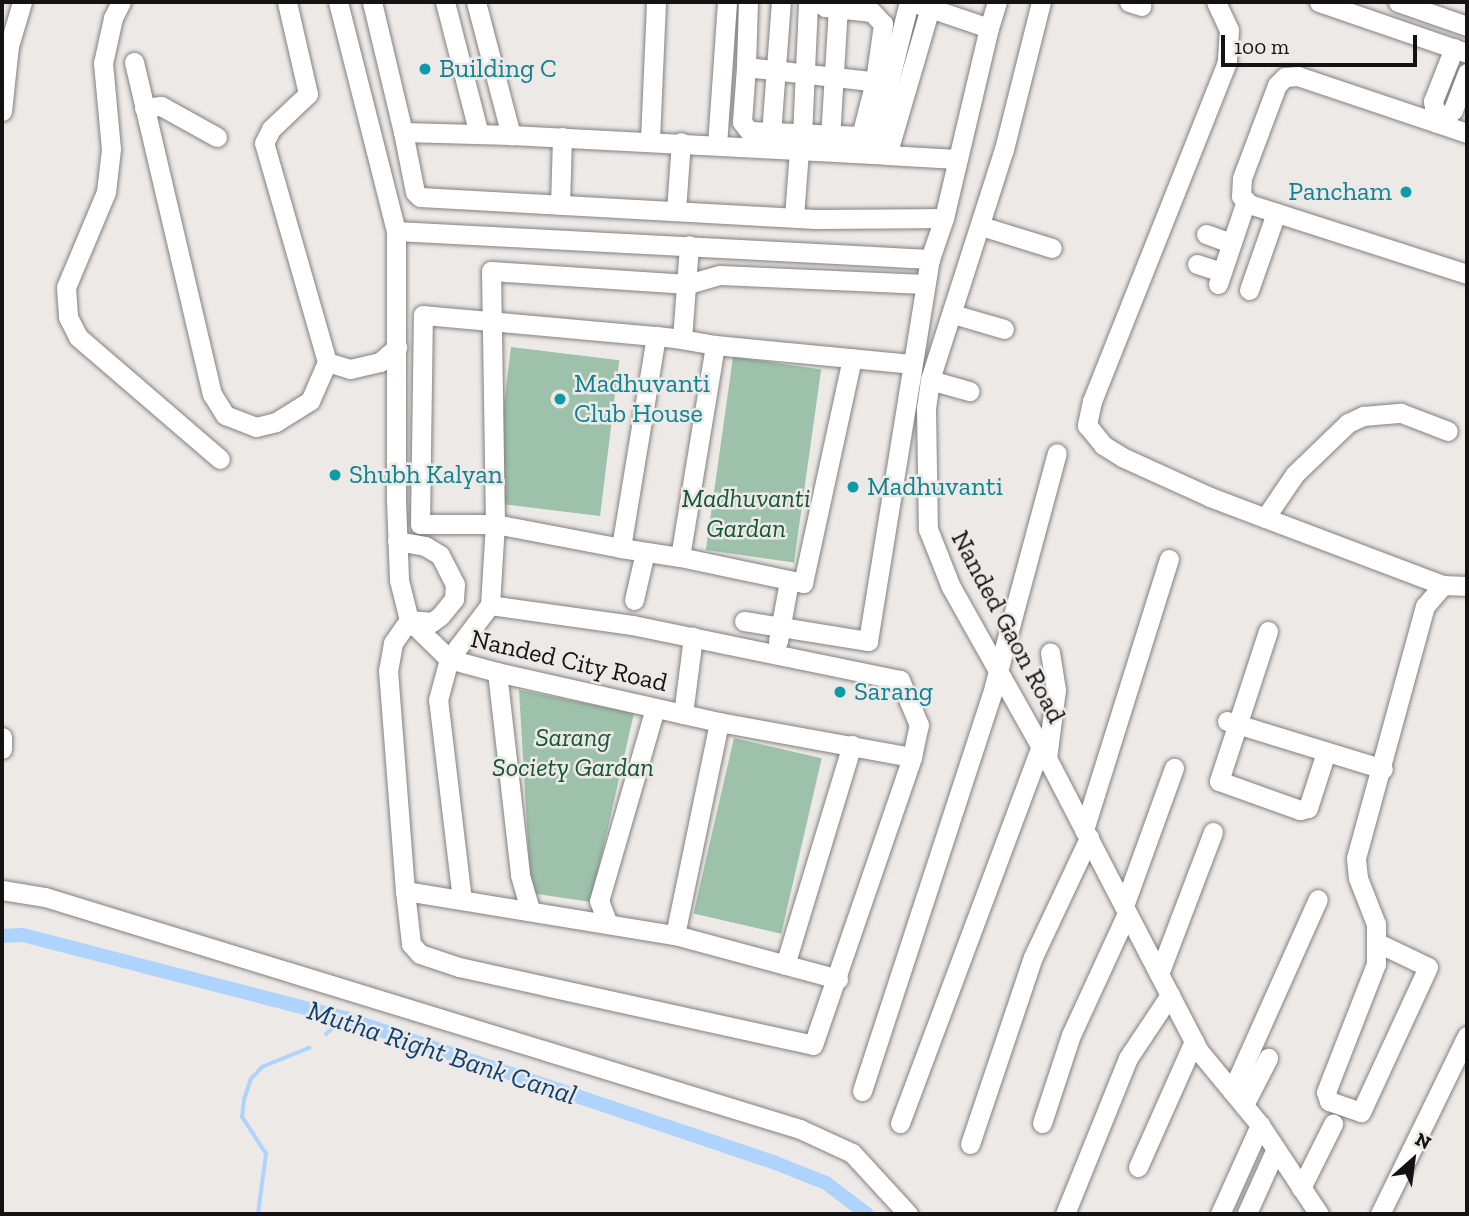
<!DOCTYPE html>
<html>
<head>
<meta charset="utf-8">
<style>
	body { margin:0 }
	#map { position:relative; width:1469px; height:1216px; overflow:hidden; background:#ede9e7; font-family:"Zilla Slab",serif }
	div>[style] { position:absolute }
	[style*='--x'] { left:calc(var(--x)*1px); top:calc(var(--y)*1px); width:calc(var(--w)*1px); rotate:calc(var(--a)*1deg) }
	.green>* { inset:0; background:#9dc1ab; transform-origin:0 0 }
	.stream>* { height:3.5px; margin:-1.75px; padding:0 1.75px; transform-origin:1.75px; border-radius:1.75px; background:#aed4fe }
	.canal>* { height:14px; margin:-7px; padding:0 7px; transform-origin:7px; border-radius:7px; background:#aed4fe }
	.roads { filter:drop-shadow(0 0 2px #83807f) drop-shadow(0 0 2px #83807f) }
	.minor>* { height:19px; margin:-9.5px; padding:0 9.5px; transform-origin:9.5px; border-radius:9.5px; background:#fff }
	.dots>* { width:19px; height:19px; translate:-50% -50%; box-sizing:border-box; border:4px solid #ede9e7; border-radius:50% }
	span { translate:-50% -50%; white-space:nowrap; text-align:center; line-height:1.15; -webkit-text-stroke:5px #ede9e7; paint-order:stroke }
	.culture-label { font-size:26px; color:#0d838f }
	.left { translate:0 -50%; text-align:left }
	.right { translate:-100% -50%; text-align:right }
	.park-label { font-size:26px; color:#155538; font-style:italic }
	.street-label { font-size:26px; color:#141212 }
	.water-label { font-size:28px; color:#0a4173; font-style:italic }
	.frame { position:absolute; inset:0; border:4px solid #141212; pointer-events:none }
	.north { position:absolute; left:1378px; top:1125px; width:70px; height:70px; -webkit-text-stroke:5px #ede9e7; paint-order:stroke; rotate:28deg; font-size:19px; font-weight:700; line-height:28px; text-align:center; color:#141212 }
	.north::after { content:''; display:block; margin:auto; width:24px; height:32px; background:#141212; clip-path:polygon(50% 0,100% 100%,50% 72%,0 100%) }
	.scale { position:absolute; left:1221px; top:35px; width:196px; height:32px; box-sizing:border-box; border:4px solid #141212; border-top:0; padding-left:9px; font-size:21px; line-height:24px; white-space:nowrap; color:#141212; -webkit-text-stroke:5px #ede9e7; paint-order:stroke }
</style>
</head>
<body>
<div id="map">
	<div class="green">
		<i style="left:511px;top:347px;width:109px;height:157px;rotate:7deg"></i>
		<i style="left:733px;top:357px;width:89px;height:195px;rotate:8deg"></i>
		<i style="clip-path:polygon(519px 690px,634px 713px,591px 902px,531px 893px)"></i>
		<i style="left:734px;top:738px;width:90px;height:180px;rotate:13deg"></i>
	</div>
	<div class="stream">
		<i style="--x:326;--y:1034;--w:25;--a:-40"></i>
		<i style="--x:258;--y:1214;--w:61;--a:-82.4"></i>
		<i style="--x:266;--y:1154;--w:44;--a:-123"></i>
		<i style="--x:242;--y:1117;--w:17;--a:-83"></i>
		<i style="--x:244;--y:1100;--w:22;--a:-72"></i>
		<i style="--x:251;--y:1079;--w:16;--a:-47"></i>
		<i style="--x:262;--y:1067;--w:51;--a:-22"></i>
	</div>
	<div class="canal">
		<i style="--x:2;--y:936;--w:21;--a:-3"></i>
		<i style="--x:23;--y:935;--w:333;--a:14.5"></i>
		<i style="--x:345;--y:1018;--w:452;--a:18.6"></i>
		<i style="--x:773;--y:1162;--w:57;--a:21.6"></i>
		<i style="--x:826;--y:1183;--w:51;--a:37.1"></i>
	</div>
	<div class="roads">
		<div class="minor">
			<i style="--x:121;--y:2;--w:18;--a:117"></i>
			<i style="--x:113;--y:18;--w:46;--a:102.5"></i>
			<i style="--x:103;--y:63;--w:86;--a:84.7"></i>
			<i style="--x:111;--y:149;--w:43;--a:96.6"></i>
			<i style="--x:106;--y:192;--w:103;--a:112.8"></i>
			<i style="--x:66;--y:287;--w:30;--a:86"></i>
			<i style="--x:68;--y:317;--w:22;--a:63"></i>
			<i style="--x:78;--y:337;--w:187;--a:40.7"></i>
			<i style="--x:338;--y:2;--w:236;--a:75.8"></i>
			<i style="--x:396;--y:231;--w:270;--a:90"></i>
			<i style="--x:396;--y:501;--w:79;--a:87.8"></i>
			<i style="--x:399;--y:580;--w:41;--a:76"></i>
			<i style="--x:409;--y:620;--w:56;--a:44.3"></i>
			<i style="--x:449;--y:659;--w:50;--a:15.2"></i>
			<i style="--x:497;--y:672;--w:228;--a:12.7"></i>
			<i style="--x:719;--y:722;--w:196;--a:10.3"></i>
			<i style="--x:912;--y:757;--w:33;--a:-78"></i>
			<i style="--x:919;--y:725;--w:49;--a:-112.9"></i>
			<i style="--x:900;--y:680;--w:274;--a:-168.4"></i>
			<i style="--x:632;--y:625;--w:143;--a:-172"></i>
			<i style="--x:372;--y:2;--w:134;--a:76.6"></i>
			<i style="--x:403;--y:132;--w:108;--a:1.6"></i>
			<i style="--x:445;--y:2;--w:136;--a:75.6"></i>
			<i style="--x:476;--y:2;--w:138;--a:75.3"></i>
			<i style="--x:511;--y:135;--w:377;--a:3"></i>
			<i style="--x:887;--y:155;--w:153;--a:-73.7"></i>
			<i style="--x:930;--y:8;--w:19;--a:-162"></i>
			<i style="--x:748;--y:2;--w:65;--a:91.8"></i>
			<i style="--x:746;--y:67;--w:143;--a:6.4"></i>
			<i style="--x:1041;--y:2;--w:152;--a:104.1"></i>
			<i style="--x:1004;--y:149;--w:243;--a:107.8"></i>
			<i style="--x:930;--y:380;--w:27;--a:98"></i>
			<i style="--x:926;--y:407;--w:122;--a:89.1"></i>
			<i style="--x:928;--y:529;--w:62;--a:68.4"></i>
			<i style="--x:951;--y:587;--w:196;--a:60.7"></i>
			<i style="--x:1047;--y:758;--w:330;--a:62.6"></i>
			<i style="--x:1199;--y:1051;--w:96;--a:50.5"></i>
			<i style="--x:1260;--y:1125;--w:107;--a:56.5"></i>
			<i style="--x:1129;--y:2;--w:13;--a:18"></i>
			<i style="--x:1216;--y:2;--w:31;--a:65"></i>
			<i style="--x:1229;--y:30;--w:32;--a:94"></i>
			<i style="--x:1227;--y:62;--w:365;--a:111.7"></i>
			<i style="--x:1092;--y:401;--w:25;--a:102"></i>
			<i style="--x:1087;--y:425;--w:26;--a:51"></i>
			<i style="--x:1103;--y:445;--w:22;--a:32"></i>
			<i style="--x:1122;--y:457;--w:97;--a:24.4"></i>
			<i style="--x:1210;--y:497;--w:249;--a:20.7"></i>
			<i style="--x:1319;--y:2;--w:157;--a:19"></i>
			<i style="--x:1398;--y:2;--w:73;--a:19.2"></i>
			<i style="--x:930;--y:8;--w:62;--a:18.7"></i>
			<i style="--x:989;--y:28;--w:27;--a:-73"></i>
			<i style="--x:1454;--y:48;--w:57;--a:111.6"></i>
			<i style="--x:1433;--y:101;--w:22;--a:80"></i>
			<i style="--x:1437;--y:123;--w:21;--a:-39"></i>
			<i style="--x:1453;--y:110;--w:40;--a:-69"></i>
			<i style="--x:134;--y:62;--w:341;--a:76.8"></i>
			<i style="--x:212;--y:394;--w:25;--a:58"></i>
			<i style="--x:225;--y:415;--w:33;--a:21"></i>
			<i style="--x:256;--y:427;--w:21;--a:-14"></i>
			<i style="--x:276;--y:422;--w:40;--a:-32"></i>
			<i style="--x:310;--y:401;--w:43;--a:-66.4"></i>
			<i style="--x:327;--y:362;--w:228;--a:-106"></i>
			<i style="--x:264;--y:143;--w:16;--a:-63"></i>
			<i style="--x:271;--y:129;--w:51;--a:-43.4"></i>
			<i style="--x:308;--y:94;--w:94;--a:-102.9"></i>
			<i style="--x:746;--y:67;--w:55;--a:94.2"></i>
			<i style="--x:742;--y:122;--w:11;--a:52"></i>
			<i style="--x:749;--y:131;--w:112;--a:2.6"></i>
			<i style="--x:861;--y:136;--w:57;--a:-75.7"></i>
			<i style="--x:875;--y:81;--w:58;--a:-82"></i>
			<i style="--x:883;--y:24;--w:16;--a:-133"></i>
			<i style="--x:872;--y:12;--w:47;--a:-173.9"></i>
			<i style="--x:825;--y:7;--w:8;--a:-140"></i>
			<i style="--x:144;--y:108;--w:17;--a:-7"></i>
			<i style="--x:161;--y:106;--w:64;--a:29"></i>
			<i style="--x:2;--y:111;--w:65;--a:-83.9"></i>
			<i style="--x:9;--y:46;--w:46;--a:-73.5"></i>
			<i style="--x:403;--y:132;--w:61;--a:78.7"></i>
			<i style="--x:415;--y:192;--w:7;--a:45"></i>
			<i style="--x:420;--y:197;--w:396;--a:3.2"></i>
			<i style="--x:815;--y:219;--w:129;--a:-0.4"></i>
			<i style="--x:944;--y:218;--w:195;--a:-76.7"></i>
			<i style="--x:1467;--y:133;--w:178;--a:-161.4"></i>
			<i style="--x:1298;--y:76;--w:13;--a:176"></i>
			<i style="--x:1285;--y:77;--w:11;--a:135"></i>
			<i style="--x:1277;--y:85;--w:99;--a:110.6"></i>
			<i style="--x:1242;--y:178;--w:18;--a:93"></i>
			<i style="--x:1241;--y:196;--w:11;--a:45"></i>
			<i style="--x:1249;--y:204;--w:229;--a:17.8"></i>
			<i style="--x:771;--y:134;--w:132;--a:-85.7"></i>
			<i style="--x:802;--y:136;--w:134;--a:-87.4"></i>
			<i style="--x:830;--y:138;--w:129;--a:-86.5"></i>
			<i style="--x:650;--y:140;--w:138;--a:-87.5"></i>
			<i style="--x:717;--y:145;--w:143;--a:-86"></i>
			<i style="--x:871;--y:154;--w:157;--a:-76"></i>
			<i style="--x:887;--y:155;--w:70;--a:3.3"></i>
			<i style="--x:560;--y:205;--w:68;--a:-88.3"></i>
			<i style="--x:676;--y:211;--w:69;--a:-85.9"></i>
			<i style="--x:794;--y:217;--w:67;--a:-85.7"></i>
			<i style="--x:981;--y:226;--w:74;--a:17.2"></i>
			<i style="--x:396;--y:231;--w:535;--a:3"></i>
			<i style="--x:1206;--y:234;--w:27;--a:20"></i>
			<i style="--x:1197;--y:264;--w:26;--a:18"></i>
			<i style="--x:1218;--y:284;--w:88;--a:-71.4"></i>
			<i style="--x:1249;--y:290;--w:82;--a:-70.7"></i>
			<i style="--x:953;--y:314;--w:53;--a:16.4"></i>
			<i style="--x:682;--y:339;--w:26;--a:-173"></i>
			<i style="--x:656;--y:336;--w:215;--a:99.4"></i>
			<i style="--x:621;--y:548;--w:60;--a:8.7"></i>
			<i style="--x:680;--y:557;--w:215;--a:-80.6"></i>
			<i style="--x:715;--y:345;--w:34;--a:-170"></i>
			<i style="--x:682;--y:339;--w:94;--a:-85.7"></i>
			<i style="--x:715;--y:345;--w:197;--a:5.5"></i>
			<i style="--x:327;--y:362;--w:24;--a:17"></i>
			<i style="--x:350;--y:369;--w:31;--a:-13"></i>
			<i style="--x:380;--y:362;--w:23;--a:-41"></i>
			<i style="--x:930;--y:380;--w:41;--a:15.8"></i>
			<i style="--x:1265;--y:518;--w:53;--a:-55.7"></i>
			<i style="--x:1295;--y:474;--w:74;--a:-43.9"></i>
			<i style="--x:1348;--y:423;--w:17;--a:-25"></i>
			<i style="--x:1363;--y:416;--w:38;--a:-5"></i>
			<i style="--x:1401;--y:413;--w:50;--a:21"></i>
			<i style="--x:397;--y:541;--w:28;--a:10"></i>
			<i style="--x:425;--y:546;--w:17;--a:31"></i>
			<i style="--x:440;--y:555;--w:33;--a:63"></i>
			<i style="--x:455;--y:584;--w:15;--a:94"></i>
			<i style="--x:454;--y:599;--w:22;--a:129"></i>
			<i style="--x:440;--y:616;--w:10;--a:143"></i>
			<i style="--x:432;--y:622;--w:23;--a:-175"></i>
			<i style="--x:621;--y:548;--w:128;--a:-169.2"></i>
			<i style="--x:495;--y:524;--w:253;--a:-90.9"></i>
			<i style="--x:491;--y:271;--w:197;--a:3.8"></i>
			<i style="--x:688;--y:284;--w:33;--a:-16"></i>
			<i style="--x:720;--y:275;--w:205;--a:2.5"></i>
			<i style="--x:680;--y:557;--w:126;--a:11.9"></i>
			<i style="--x:803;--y:583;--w:230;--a:-77.7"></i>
			<i style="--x:634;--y:600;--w:49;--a:-77.1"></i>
			<i style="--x:409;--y:620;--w:28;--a:125"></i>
			<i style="--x:393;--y:643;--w:27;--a:100"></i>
			<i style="--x:388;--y:670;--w:222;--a:85.6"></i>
			<i style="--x:405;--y:891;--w:274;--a:9.3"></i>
			<i style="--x:675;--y:935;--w:169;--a:15.1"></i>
			<i style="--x:744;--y:621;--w:126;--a:9.2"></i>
			<i style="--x:868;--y:641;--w:387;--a:-80.8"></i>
			<i style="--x:930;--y:259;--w:43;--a:-71.1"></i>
			<i style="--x:1268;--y:631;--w:158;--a:108.1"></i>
			<i style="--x:1219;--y:781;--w:86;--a:19.7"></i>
			<i style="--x:1300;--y:810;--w:8;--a:-14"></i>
			<i style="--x:1308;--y:808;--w:59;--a:-72.2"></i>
			<i style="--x:778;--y:641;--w:61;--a:-79.6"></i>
			<i style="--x:497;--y:672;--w:204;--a:83.5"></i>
			<i style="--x:520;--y:875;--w:35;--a:74"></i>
			<i style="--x:683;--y:714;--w:78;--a:-82.6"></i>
			<i style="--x:1227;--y:721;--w:163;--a:17.1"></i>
			<i style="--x:2;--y:737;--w:12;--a:90"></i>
			<i style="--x:1047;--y:758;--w:69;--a:-82.5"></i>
			<i style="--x:1056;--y:690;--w:38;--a:-99"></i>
			<i style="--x:1084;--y:830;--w:284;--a:-72.6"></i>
			<i style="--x:2;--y:890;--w:44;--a:9.2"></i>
			<i style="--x:45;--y:897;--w:790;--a:17.08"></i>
			<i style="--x:800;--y:1129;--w:57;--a:24.8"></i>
			<i style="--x:852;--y:1153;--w:83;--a:47.4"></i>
			<i style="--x:405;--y:891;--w:53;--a:83.5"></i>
			<i style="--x:411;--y:944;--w:13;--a:48"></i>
			<i style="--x:420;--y:954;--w:41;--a:18.4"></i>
			<i style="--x:459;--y:967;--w:362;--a:12.4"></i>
			<i style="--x:813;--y:1045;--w:305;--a:-71"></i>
			<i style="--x:462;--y:900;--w:201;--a:-96.8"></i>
			<i style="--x:438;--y:700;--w:42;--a:-75"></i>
			<i style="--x:449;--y:659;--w:68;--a:-52.8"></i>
			<i style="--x:490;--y:605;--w:81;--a:-86.5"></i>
			<i style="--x:495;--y:524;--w:75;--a:180"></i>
			<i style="--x:420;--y:524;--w:209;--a:-89.2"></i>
			<i style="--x:423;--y:315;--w:234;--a:5.2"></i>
			<i style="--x:1124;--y:906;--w:147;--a:-70.1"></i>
			<i style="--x:608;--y:924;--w:25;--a:-111"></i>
			<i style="--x:599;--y:901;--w:201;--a:-73.8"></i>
			<i style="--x:675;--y:935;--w:217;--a:-78.3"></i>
			<i style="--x:1378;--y:943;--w:55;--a:25.6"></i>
			<i style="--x:1428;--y:967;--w:160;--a:114.8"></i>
			<i style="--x:1361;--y:1112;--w:34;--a:-161"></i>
			<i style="--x:1329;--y:1101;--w:9;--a:-108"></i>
			<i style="--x:1326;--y:1092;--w:137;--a:-68.7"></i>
			<i style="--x:1376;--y:964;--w:40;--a:-90"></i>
			<i style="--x:1376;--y:924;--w:49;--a:-111.4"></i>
			<i style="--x:1358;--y:878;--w:20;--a:-96"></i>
			<i style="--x:1356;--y:858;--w:261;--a:-74.7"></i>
			<i style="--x:1425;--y:606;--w:28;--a:-49"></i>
			<i style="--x:1443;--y:585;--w:24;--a:2"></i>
			<i style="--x:785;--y:965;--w:230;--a:-73.1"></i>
			<i style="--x:1159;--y:974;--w:152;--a:-69.2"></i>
			<i style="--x:862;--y:1091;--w:426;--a:-71.9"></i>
			<i style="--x:994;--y:686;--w:241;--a:-74.9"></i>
			<i style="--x:1232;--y:1091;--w:210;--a:-65.9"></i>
			<i style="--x:1244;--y:1105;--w:53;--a:-62.9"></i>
			<i style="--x:900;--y:1123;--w:403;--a:-69.5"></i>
			<i style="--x:1042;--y:1123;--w:93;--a:-71.8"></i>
			<i style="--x:1071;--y:1035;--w:134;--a:-65.3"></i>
			<i style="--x:970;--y:1144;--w:197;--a:-71.4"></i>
			<i style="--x:1033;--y:957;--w:132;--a:-64.8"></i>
			<i style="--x:1138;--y:1167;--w:138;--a:-66"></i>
			<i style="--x:1301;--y:1188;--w:72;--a:-63.4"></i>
			<i style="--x:1247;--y:1213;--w:68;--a:-65.7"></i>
			<i style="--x:1065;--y:1214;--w:168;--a:-68"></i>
			<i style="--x:1128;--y:1058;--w:76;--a:-56.3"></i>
			<i style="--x:1220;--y:1214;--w:98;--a:-65.8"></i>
			<i style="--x:1380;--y:1214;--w:198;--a:-64"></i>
		</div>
	</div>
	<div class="dots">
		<i style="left:425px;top:69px;background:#0f9aa8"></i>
		<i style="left:1406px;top:192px;background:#0f9aa8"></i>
		<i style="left:560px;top:399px;background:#0f9aa8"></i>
		<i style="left:335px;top:475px;background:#0f9aa8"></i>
		<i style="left:853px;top:487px;background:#0f9aa8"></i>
		<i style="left:840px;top:692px;background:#0f9aa8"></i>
	</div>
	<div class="culture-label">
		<span class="left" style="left:439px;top:69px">Building C</span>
		<span class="right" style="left:1392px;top:192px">Pancham</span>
		<span class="left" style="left:574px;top:399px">Madhuvanti<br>Club House</span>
		<span class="left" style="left:349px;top:475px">Shubh Kalyan</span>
		<span class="left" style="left:867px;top:487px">Madhuvanti</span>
		<span class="left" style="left:854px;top:692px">Sarang</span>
	</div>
	<div class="park-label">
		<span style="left:746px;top:514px">Madhuvanti<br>Gardan</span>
		<span style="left:573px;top:753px">Sarang<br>Society Gardan</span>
	</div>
	<div class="street-label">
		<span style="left:1008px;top:627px;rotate:62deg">Nanded Gaon Road</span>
		<span style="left:569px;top:661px;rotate:13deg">Nanded City Road</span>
	</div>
	<div class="water-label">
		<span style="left:442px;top:1053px;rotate:18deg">Mutha Right Bank Canal</span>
	</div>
	<div class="frame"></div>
	<div class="north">N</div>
	<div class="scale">100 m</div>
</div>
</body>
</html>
